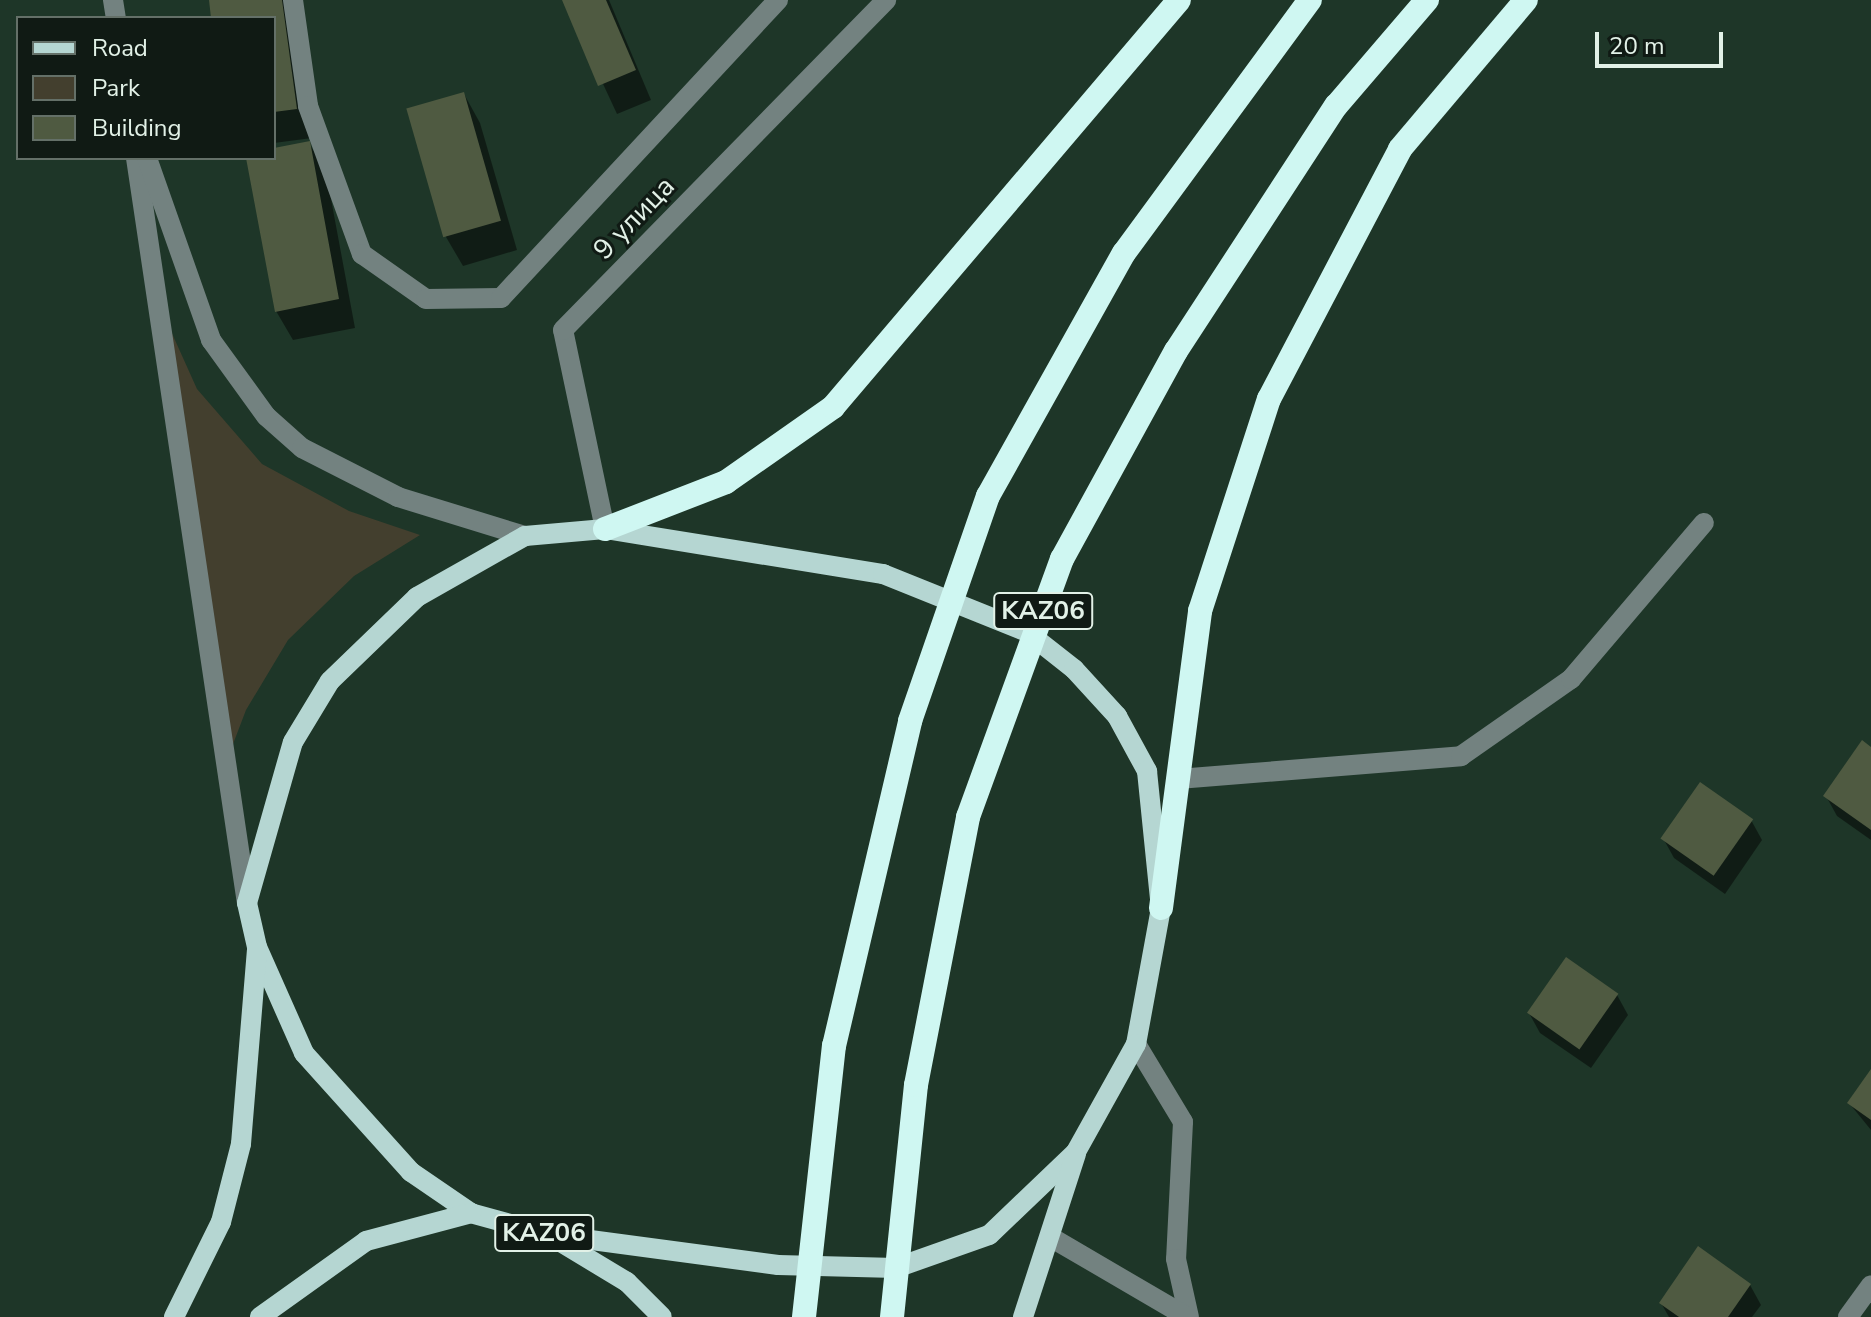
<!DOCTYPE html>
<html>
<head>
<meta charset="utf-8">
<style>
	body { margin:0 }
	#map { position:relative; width:1871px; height:1317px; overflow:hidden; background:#1e3628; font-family:"Nunito Sans",sans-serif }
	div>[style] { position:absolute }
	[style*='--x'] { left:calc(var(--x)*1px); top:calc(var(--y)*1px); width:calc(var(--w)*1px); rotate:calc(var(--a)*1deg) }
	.green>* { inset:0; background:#433f2e }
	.shadow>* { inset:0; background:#0007 }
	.building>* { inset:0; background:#4f5a41; transform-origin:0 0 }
	.minor>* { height:20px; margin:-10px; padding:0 10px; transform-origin:10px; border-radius:10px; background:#738280 }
	.major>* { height:20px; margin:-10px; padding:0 10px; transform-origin:10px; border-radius:10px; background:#b5d6d2 }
	.highway>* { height:24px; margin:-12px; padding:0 12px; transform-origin:12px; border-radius:12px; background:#cff7f2 }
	span { translate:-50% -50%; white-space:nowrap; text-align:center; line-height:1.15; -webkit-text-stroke:6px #101a14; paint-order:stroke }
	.shield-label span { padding:2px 6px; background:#101a14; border:2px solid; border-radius:6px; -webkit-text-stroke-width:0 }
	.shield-label { font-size:26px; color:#e2f1e7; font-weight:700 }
	.street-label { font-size:28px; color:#e2f1e7 }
	.legend { position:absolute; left:16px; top:16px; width:260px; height:144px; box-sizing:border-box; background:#101a14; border:2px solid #647068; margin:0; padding:10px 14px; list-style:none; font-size:24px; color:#e2f1e7 }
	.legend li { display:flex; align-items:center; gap:16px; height:40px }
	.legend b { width:40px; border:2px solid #647068 }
	.scale { position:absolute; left:1595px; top:32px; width:128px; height:36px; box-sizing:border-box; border:4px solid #e2f1e7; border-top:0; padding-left:10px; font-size:24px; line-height:28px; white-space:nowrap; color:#e2f1e7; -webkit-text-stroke:6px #101a14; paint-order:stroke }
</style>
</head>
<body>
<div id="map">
	<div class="green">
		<i style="clip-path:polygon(148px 280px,197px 389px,262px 464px,349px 511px,420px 535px,354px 576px,288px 640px,246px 710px,219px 781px)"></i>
	</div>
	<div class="shadow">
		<i style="clip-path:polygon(211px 0,294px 0,312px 138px,274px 143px,274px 18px,213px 18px)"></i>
		<i style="clip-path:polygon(564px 0,609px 0,651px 100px,617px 114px)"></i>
		<i style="clip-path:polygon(464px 94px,480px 123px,517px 250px,463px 266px,446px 237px)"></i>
		<i style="clip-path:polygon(309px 143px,326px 172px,355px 328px,293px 340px,276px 311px,248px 158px,274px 158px,274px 150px)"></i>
		<i style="clip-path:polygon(1871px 749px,1871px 840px,1837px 816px,1826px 796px)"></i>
		<i style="clip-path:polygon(1751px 820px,1762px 840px,1725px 894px,1674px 858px,1663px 838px)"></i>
		<i style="clip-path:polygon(1617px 995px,1628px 1015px,1591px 1068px,1540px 1033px,1529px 1013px)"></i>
		<i style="clip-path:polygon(1871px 1072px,1871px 1130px,1849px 1103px)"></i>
		<i style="clip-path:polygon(1750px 1285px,1761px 1305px,1752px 1317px,1669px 1317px,1661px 1303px)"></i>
	</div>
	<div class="building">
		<i style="clip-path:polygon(209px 0,282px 0,297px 109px,274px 112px,274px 18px,211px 18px)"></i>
		<i style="clip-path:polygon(562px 0,606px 0,636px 70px,598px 86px)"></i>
		<i style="left:464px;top:92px;width:134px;height:60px;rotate:74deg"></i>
		<i style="clip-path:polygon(310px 141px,339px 299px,275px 312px,246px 158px,274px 158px,274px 148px)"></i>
		<i style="clip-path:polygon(1862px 740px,1871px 747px,1871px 830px,1823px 796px)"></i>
		<i style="left:1700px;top:782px;width:65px;height:69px;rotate:35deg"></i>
		<i style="left:1566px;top:957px;width:64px;height:68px;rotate:35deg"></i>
		<i style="clip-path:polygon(1871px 1069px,1871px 1120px,1847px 1103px)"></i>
		<i style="clip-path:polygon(1698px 1246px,1751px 1284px,1728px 1317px,1679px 1317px,1659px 1303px)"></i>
	</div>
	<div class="minor">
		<i style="--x:113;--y:0;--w:18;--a:81"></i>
		<i style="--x:293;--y:0;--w:107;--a:81.9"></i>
		<i style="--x:308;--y:106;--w:158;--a:70"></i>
		<i style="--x:362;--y:254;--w:78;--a:35.1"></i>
		<i style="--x:426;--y:299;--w:75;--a:-0.8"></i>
		<i style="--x:501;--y:298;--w:407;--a:-47.1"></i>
		<i style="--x:136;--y:158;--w:753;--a:81.53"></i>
		<i style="--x:147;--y:158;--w:193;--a:70.6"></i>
		<i style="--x:211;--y:340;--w:94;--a:54.1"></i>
		<i style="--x:266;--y:416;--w:48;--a:41.6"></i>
		<i style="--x:302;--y:448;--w:108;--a:27"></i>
		<i style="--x:398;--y:497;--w:133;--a:17.1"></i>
		<i style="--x:605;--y:529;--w:203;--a:-101.9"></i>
		<i style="--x:563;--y:330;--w:462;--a:-45.6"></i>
		<i style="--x:1178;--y:779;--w:284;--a:-4.6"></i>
		<i style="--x:1461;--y:756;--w:134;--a:-35"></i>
		<i style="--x:1571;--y:679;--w:205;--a:-49.6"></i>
		<i style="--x:1136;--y:1044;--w:91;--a:58.9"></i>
		<i style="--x:1183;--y:1122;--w:137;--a:92.9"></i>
		<i style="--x:1176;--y:1259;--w:59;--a:77.4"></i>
		<i style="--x:1052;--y:1238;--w:156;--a:30.3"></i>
		<i style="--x:1848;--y:1317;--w:39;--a:-54"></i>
	</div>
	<div class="major">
		<i style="--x:605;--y:529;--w:282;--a:9.2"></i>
		<i style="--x:883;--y:574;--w:155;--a:21.9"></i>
		<i style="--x:1027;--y:632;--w:60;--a:38.2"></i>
		<i style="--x:1074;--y:669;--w:64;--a:47.5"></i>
		<i style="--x:1117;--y:716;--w:63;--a:61.4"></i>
		<i style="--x:1147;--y:771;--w:138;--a:84.2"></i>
		<i style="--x:1161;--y:908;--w:138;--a:100.4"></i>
		<i style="--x:1136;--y:1044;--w:124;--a:119.1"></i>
		<i style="--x:1076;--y:1152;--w:120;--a:136.3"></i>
		<i style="--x:989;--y:1235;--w:99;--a:160.5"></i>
		<i style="--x:896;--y:1268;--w:118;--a:-178.5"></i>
		<i style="--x:778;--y:1265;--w:233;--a:-172.4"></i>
		<i style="--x:547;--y:1234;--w:79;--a:-164.6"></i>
		<i style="--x:471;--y:1213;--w:73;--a:-145.7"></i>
		<i style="--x:411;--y:1172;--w:160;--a:-132"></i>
		<i style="--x:304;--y:1053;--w:116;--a:-113.9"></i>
		<i style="--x:257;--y:947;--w:45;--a:-102.8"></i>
		<i style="--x:247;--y:903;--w:167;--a:-74.1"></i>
		<i style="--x:293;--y:742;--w:71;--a:-58.8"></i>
		<i style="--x:330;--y:681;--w:121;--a:-44"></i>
		<i style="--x:417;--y:597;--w:124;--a:-29.5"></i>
		<i style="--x:525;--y:536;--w:80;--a:-5"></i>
		<i style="--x:554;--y:1238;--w:85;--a:31.1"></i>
		<i style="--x:627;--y:1282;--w:49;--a:45"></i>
		<i style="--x:174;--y:1317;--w:106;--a:-63.7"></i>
		<i style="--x:221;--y:1222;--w:81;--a:-75.6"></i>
		<i style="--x:241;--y:1144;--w:194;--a:-85.3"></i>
		<i style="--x:260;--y:1317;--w:130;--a:-35.6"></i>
		<i style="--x:366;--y:1241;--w:109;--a:-14.9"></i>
		<i style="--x:1023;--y:1317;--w:171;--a:-72"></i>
	</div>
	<div class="highway">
		<i style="--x:605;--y:529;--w:130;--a:-21.2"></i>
		<i style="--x:726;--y:482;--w:131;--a:-35"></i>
		<i style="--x:833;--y:407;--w:534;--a:-49.63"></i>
		<i style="--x:1161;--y:908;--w:300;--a:-82.5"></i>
		<i style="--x:1200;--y:611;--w:223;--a:-72"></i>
		<i style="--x:1269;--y:399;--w:282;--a:-62.3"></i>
		<i style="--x:1400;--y:149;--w:195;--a:-49.8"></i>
		<i style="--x:804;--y:1317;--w:273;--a:-83.7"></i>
		<i style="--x:834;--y:1046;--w:334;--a:-76.8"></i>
		<i style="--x:910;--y:721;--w:238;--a:-70.9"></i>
		<i style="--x:988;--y:496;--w:278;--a:-60.8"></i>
		<i style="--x:1124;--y:253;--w:314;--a:-53.7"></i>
		<i style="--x:892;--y:1317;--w:233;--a:-84.1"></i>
		<i style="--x:916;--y:1085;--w:273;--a:-79"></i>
		<i style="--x:968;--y:817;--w:275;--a:-70"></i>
		<i style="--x:1062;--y:559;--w:237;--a:-61.3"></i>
		<i style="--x:1176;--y:351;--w:293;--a:-56.9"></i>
		<i style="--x:1336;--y:106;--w:140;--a:-49.4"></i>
	</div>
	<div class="shield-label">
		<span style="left:1043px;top:611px">KАZ06</span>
		<span style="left:544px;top:1233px">KАZ06</span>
	</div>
	<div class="street-label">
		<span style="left:634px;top:218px;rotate:-46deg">9 улица</span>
	</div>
	<ul class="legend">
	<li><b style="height:10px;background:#b5d6d2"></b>Road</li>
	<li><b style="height:22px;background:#433f2e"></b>Park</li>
	<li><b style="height:22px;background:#4f5a41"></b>Building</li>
	</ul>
	<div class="scale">20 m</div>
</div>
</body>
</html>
